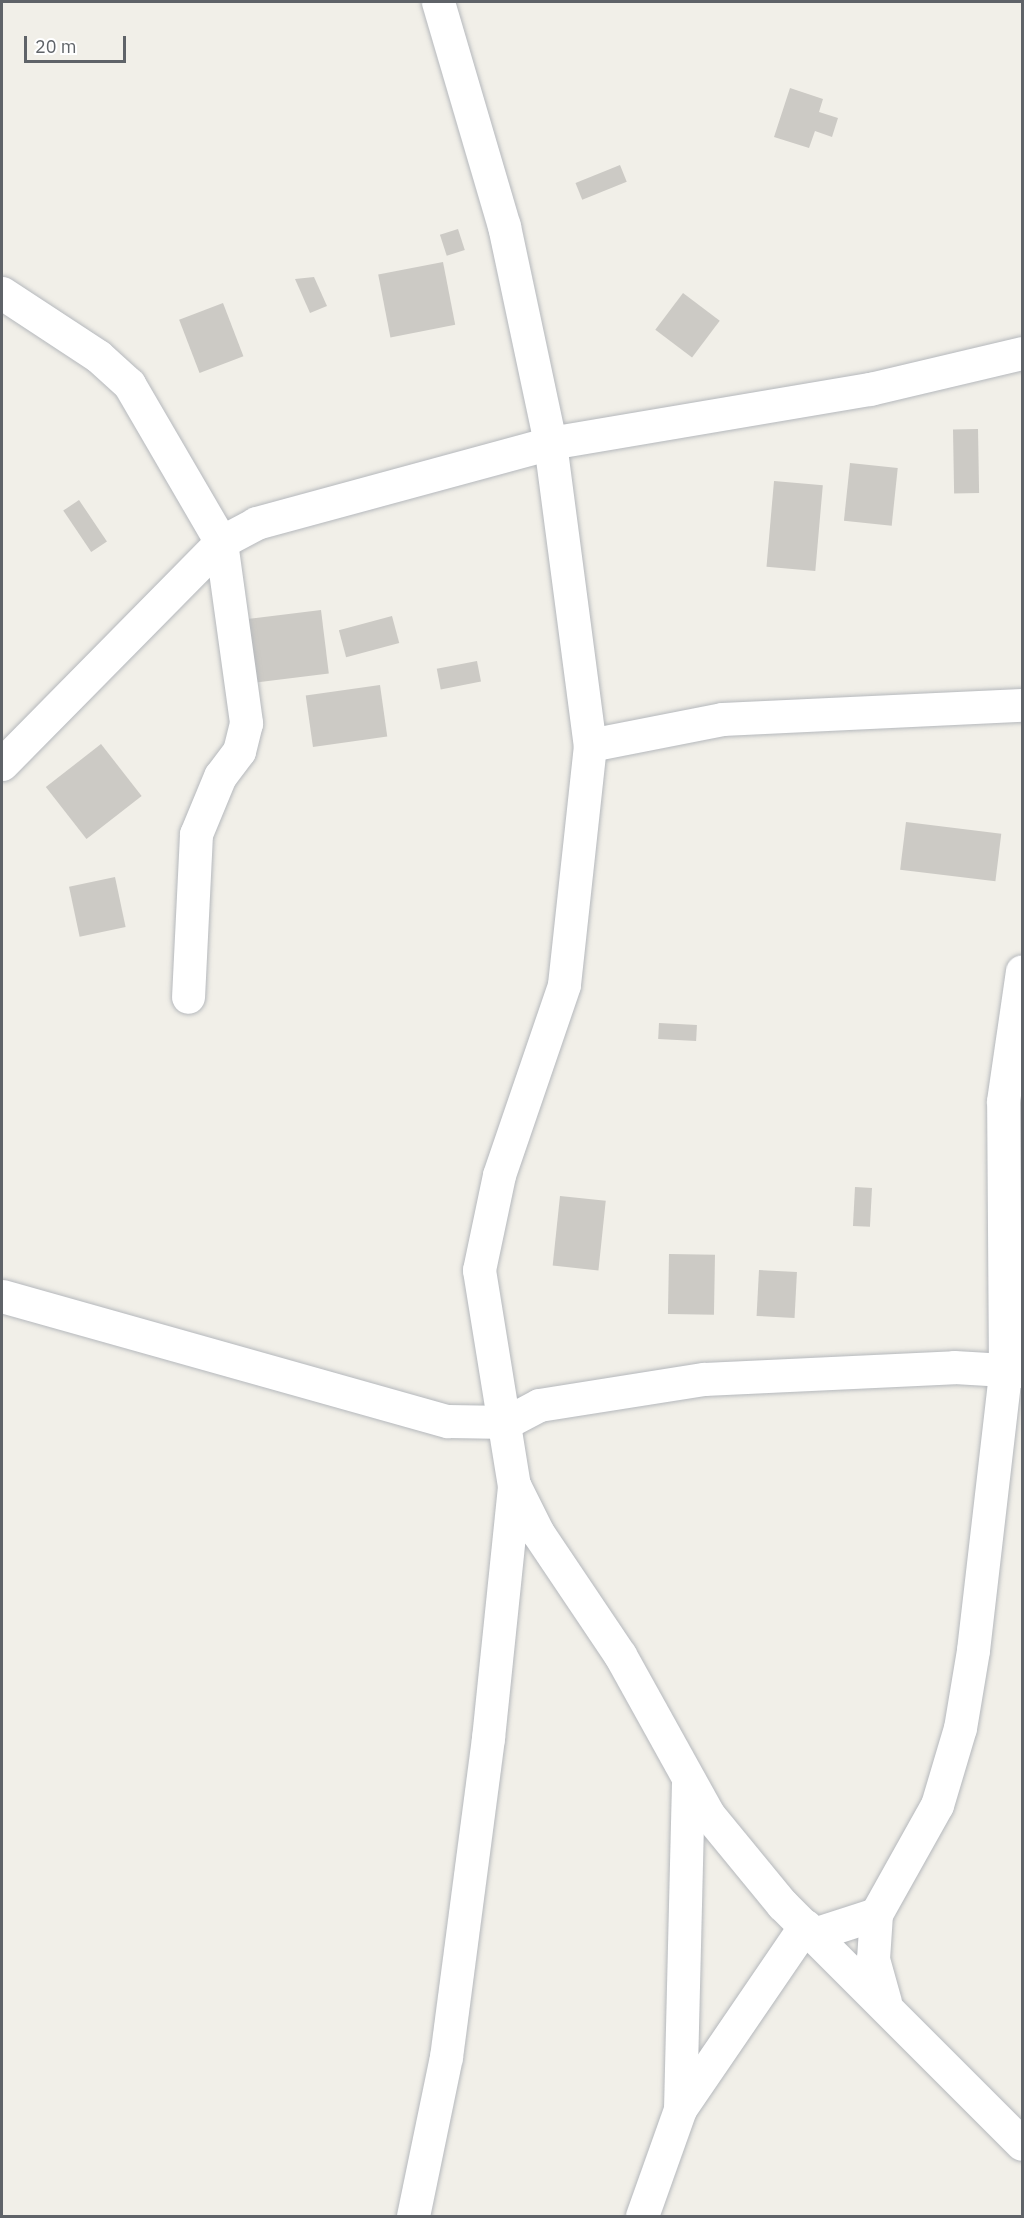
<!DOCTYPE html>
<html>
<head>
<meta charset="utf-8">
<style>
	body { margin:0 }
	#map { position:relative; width:1024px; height:2218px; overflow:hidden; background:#f1efe8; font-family:"IBM Plex Sans",sans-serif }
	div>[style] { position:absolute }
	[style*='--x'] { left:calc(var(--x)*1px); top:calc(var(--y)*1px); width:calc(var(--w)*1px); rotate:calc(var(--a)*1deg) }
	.building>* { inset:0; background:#cccac5; transform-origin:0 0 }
	.roads { filter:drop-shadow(0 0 2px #b5b8bc) drop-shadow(0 0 2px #b5b8bc) }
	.minor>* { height:33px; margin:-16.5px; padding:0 16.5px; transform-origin:16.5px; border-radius:16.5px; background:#fff }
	span { translate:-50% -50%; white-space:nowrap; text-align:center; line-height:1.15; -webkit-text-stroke:5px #fff; paint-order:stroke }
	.frame { position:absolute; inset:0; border:3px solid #5f6368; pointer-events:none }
	.scale { position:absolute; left:24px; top:36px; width:102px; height:27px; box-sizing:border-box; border:3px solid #5f6368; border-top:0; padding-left:8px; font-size:18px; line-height:21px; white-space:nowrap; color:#5f6368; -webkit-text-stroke:4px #fff; paint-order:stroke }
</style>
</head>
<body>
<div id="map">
	<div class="building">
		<i style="clip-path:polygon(790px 88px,823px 99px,819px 112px,838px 118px,832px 137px,815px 131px,809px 148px,774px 137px)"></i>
		<i style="left:620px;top:165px;width:18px;height:48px;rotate:68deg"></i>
		<i style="left:458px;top:229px;width:22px;height:19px;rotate:72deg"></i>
		<i style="left:443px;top:262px;width:64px;height:66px;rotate:79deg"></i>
		<i style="clip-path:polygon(314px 277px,327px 306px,310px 313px,295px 279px)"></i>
		<i style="left:683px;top:293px;width:46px;height:46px;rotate:37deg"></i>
		<i style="left:223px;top:303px;width:57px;height:47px;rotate:69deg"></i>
		<i style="left:978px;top:429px;width:64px;height:25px;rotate:89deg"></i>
		<i style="left:850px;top:463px;width:48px;height:58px;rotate:6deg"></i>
		<i style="left:774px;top:481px;width:49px;height:86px;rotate:5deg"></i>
		<i style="left:79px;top:500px;width:50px;height:19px;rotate:56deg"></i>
		<i style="left:321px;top:610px;width:64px;height:78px;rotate:83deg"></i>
		<i style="left:392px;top:616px;width:28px;height:55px;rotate:75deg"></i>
		<i style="left:477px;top:661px;width:21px;height:41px;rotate:79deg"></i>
		<i style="left:380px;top:685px;width:52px;height:75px;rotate:82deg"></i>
		<i style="left:101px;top:744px;width:66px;height:70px;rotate:52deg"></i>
		<i style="left:906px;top:822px;width:96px;height:48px;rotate:7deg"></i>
		<i style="left:115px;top:877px;width:51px;height:47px;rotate:78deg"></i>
		<i style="left:659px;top:1023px;width:38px;height:16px;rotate:3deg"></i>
		<i style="left:855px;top:1187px;width:17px;height:39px;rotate:3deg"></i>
		<i style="left:560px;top:1196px;width:46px;height:70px;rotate:6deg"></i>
		<i style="left:669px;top:1254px;width:46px;height:60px;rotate:1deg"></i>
		<i style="left:759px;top:1270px;width:38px;height:46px;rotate:3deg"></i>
	</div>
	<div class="roads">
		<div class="minor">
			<i style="--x:438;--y:2;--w:234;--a:73.6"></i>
			<i style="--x:504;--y:226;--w:222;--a:78"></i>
			<i style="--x:550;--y:443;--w:305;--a:82.5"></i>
			<i style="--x:590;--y:745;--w:241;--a:96.2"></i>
			<i style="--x:564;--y:985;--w:201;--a:108.9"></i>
			<i style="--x:499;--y:1175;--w:97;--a:101.9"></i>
			<i style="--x:479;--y:1270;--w:218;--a:80.8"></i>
			<i style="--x:514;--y:1485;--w:54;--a:63.4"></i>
			<i style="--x:538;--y:1533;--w:147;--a:56.1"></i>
			<i style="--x:620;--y:1655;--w:182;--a:61"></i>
			<i style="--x:708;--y:1814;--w:117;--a:50.6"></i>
			<i style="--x:782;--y:1904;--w:339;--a:45"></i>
			<i style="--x:2;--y:293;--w:115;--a:33.3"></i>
			<i style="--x:98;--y:356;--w:42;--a:42.1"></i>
			<i style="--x:129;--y:384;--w:183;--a:59.8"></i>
			<i style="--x:221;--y:542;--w:183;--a:82.1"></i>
			<i style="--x:246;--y:723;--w:29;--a:104"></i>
			<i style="--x:239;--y:751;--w:31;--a:127"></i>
			<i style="--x:220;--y:776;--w:63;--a:112.5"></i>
			<i style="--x:196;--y:834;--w:163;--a:92.8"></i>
			<i style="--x:590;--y:745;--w:135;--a:-11.1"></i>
			<i style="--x:722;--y:719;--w:300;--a:-2.7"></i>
			<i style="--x:2;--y:764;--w:312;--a:-45.4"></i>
			<i style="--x:221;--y:542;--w:40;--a:-28"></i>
			<i style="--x:256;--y:523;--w:305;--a:-15.2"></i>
			<i style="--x:550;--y:443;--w:325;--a:-9.6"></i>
			<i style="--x:870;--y:389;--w:156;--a:-13.3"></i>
			<i style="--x:2;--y:1296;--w:463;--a:15.7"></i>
			<i style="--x:448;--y:1421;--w:59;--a:1"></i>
			<i style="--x:507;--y:1422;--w:36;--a:-28"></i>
			<i style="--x:539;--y:1405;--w:167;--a:-9"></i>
			<i style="--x:704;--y:1379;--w:250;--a:-2.7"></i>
			<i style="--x:954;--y:1367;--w:68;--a:3.4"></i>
			<i style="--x:814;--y:1934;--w:65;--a:-17.9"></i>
			<i style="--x:885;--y:2002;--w:45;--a:-105.6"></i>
			<i style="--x:873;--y:1959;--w:45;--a:-86.2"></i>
			<i style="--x:876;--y:1914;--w:125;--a:-60.8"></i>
			<i style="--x:937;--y:1805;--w:80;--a:-73.4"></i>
			<i style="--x:960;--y:1728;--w:79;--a:-80.5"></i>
			<i style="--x:973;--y:1650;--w:280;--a:-83.4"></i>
			<i style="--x:1005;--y:1372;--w:271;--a:-90.4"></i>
			<i style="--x:1003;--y:1101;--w:131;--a:-81.7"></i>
			<i style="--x:680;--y:2109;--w:222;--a:-55.7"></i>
			<i style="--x:413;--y:2216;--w:162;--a:-78.3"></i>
			<i style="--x:446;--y:2057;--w:322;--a:-82.5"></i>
			<i style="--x:488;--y:1738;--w:254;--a:-84.1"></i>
			<i style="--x:642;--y:2216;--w:114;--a:-70.4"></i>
			<i style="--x:680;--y:2109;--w:329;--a:-88.6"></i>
		</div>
	</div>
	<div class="frame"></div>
	<div class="scale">20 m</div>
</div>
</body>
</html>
